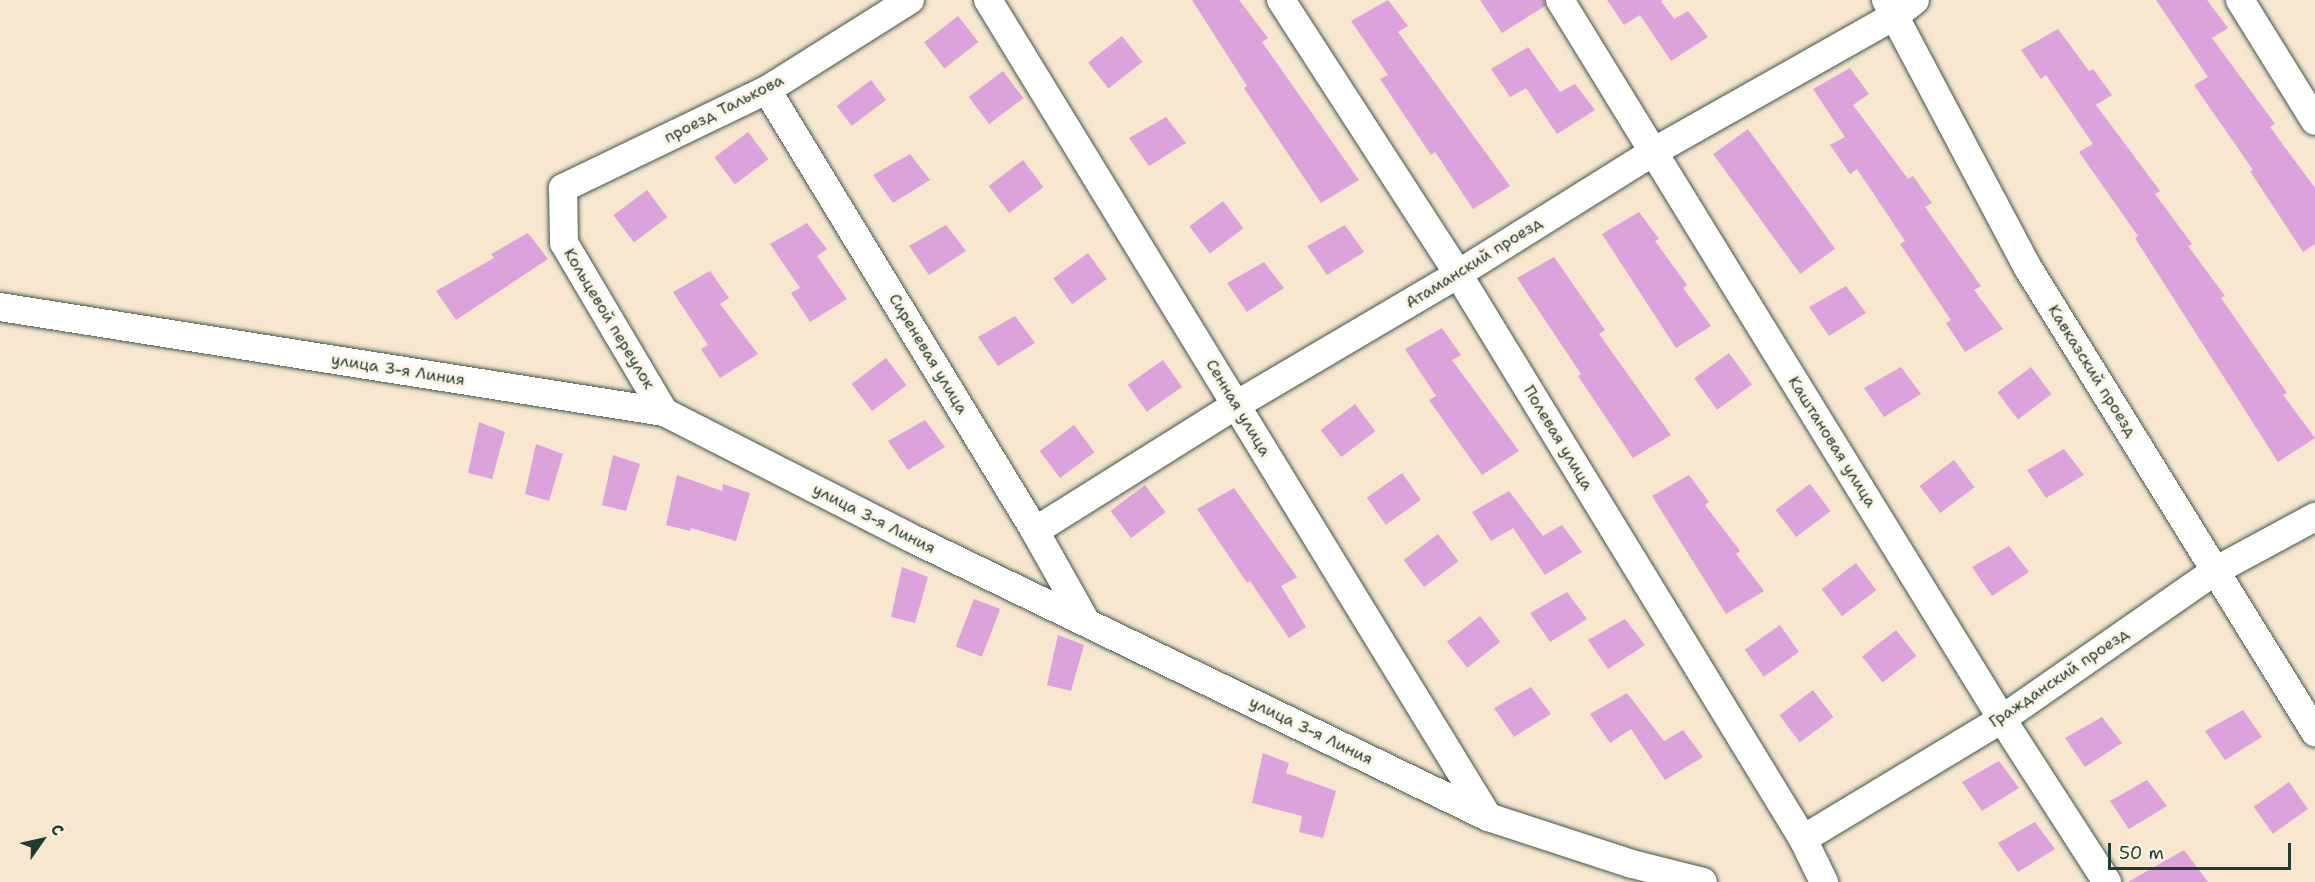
<!DOCTYPE html>
<html>
<head>
<meta charset="utf-8">
<style>
	body { margin:0 }
	#map { position:relative; width:2315px; height:882px; overflow:hidden; background:#f6e7ce; font-family:"Shantell Sans",sans-serif }
	div>[style] { position:absolute }
	[style*='--x'] { left:calc(var(--x)*1px); top:calc(var(--y)*1px); width:calc(var(--w)*1px); rotate:calc(var(--a)*1deg) }
	.building>* { inset:0; background:#dca2db; transform-origin:0 0 }
	.roads { filter:drop-shadow(0 0 2px #3f564b) drop-shadow(0 0 2px #3f564b) }
	.street>* { height:28px; margin:-14px; padding:0 14px; transform-origin:14px; border-radius:14px; background:#fff }
	span { translate:-50% -50%; white-space:nowrap; text-align:center; line-height:1.15; -webkit-text-stroke:6px #fcf5e5; paint-order:stroke }
	.street-label { font-size:16px; color:#1f3d34 }
	.north { position:absolute; left:12px; top:810px; width:60px; height:60px; -webkit-text-stroke:4px #fcf5e5; paint-order:stroke; rotate:56deg; font-size:16px; font-weight:700; line-height:24px; text-align:center; color:#1f3d34 }
	.north::after { content:''; display:block; margin:auto; width:21px; height:27px; background:#1f3d34; clip-path:polygon(50% 0,100% 100%,50% 72%,0 100%) }
	.scale { position:absolute; left:2108px; top:843px; width:183px; height:27px; box-sizing:border-box; border:3px solid #1f3d34; border-top:0; padding-left:8px; font-size:18px; line-height:21px; white-space:nowrap; color:#1f3d34; -webkit-text-stroke:4px #fcf5e5; paint-order:stroke }
</style>
</head>
<body>
<div id="map">
	<div class="building">
		<i style="clip-path:polygon(1192px 0,1239px 0,1268px 38px,1262px 42px,1359px 180px,1321px 203px,1244px 88px,1247px 86px)"></i>
		<i style="clip-path:polygon(1388px 0,1408px 26px,1398px 32px,1510px 186px,1473px 209px,1435px 152px,1431px 155px,1380px 79px,1388px 75px,1351px 21px)"></i>
		<i style="clip-path:polygon(1480px 0,1544px 0,1545px 6px,1502px 33px)"></i>
		<i style="clip-path:polygon(1607px 0,1663px 0,1661px 1px,1674px 19px,1688px 11px,1708px 37px,1671px 61px,1640px 15px,1624px 25px)"></i>
		<i style="clip-path:polygon(2156px 0,2207px 0,2228px 28px,2212px 38px,2275px 124px,2270px 127px,2315px 188px,2315px 244px,2303px 252px,2250px 171px,2253px 170px,2194px 85px,2208px 77px)"></i>
		<i style="left:958px;top:16px;width:33px;height:43px;rotate:52deg"></i>
		<i style="clip-path:polygon(2058px 29px,2089px 71px,2093px 69px,2112px 95px,2096px 105px,2160px 191px,2155px 194px,2192px 244px,2188px 246px,2225px 296px,2221px 298px,2287px 393px,2283px 395px,2315px 438px,2278px 462px,2135px 238px,2138px 236px,2079px 152px,2093px 144px,2046px 75px,2041px 79px,2021px 50px)"></i>
		<i style="left:1122px;top:36px;width:33px;height:43px;rotate:52deg"></i>
		<i style="clip-path:polygon(1528px 47px,1560px 92px,1575px 84px,1595px 110px,1557px 134px,1526px 88px,1510px 97px,1491px 69px)"></i>
		<i style="clip-path:polygon(1850px 68px,1869px 94px,1853px 105px,1908px 179px,1913px 176px,1932px 203px,1925px 207px,1981px 286px,1974px 290px,2003px 329px,1965px 352px,1946px 323px,1951px 320px,1900px 244px,1905px 241px,1857px 169px,1850px 174px,1830px 145px,1845px 137px,1813px 89px)"></i>
		<i style="left:1003px;top:71px;width:34px;height:43px;rotate:53deg"></i>
		<i style="left:871px;top:80px;width:25px;height:43px;rotate:53deg"></i>
		<i style="clip-path:polygon(1166px 117px,1186px 143px,1149px 166px,1129px 138px)"></i>
		<i style="left:1748px;top:129px;width:148px;height:43px;rotate:54deg"></i>
		<i style="left:748px;top:132px;width:34px;height:42px;rotate:53deg"></i>
		<i style="clip-path:polygon(910px 154px,930px 180px,893px 203px,873px 175px)"></i>
		<i style="left:1023px;top:160px;width:34px;height:43px;rotate:53deg"></i>
		<i style="left:647px;top:190px;width:34px;height:42px;rotate:53deg"></i>
		<i style="left:1223px;top:201px;width:34px;height:42px;rotate:53deg"></i>
		<i style="clip-path:polygon(1639px 212px,1659px 239px,1655px 241px,1687px 285px,1683px 288px,1711px 326px,1676px 348px,1602px 234px)"></i>
		<i style="clip-path:polygon(807px 223px,827px 249px,817px 256px,847px 299px,810px 322px,791px 293px,800px 288px,770px 244px)"></i>
		<i style="clip-path:polygon(946px 225px,966px 251px,929px 275px,909px 246px)"></i>
		<i style="clip-path:polygon(1345px 225px,1364px 252px,1327px 275px,1307px 246px)"></i>
		<i style="clip-path:polygon(528px 233px,548px 259px,456px 320px,436px 291px,494px 258px,491px 254px)"></i>
		<i style="left:1088px;top:253px;width:32px;height:43px;rotate:54deg"></i>
		<i style="clip-path:polygon(1554px 257px,1605px 330px,1599px 334px,1671px 435px,1633px 458px,1578px 376px,1581px 374px,1517px 278px)"></i>
		<i style="clip-path:polygon(1264px 262px,1284px 288px,1247px 312px,1227px 283px)"></i>
		<i style="clip-path:polygon(710px 271px,729px 298px,720px 304px,758px 354px,720px 378px,701px 349px,708px 345px,673px 292px)"></i>
		<i style="clip-path:polygon(1846px 286px,1866px 313px,1829px 336px,1809px 307px)"></i>
		<i style="clip-path:polygon(1015px 316px,1035px 343px,998px 366px,978px 337px)"></i>
		<i style="clip-path:polygon(1442px 328px,1461px 355px,1452px 360px,1519px 451px,1482px 475px,1429px 400px,1436px 396px,1405px 349px)"></i>
		<i style="left:1729px;top:353px;width:39px;height:43px;rotate:54deg"></i>
		<i style="left:886px;top:358px;width:34px;height:43px;rotate:53deg"></i>
		<i style="left:1163px;top:360px;width:33px;height:43px;rotate:55deg"></i>
		<i style="clip-path:polygon(1901px 367px,1921px 394px,1884px 417px,1864px 388px)"></i>
		<i style="left:2031px;top:367px;width:34px;height:42px;rotate:53deg"></i>
		<i style="left:1355px;top:404px;width:34px;height:43px;rotate:53deg"></i>
		<i style="clip-path:polygon(925px 420px,945px 447px,908px 470px,888px 441px)"></i>
		<i style="clip-path:polygon(479px 422px,505px 432px,492px 479px,468px 473px)"></i>
		<i style="left:1074px;top:425px;width:34px;height:43px;rotate:53deg"></i>
		<i style="clip-path:polygon(536px 444px,563px 454px,549px 501px,525px 494px)"></i>
		<i style="clip-path:polygon(2064px 449px,2084px 475px,2046px 498px,2027px 470px)"></i>
		<i style="clip-path:polygon(613px 455px,640px 464px,626px 511px,602px 505px)"></i>
		<i style="left:1954px;top:460px;width:34px;height:43px;rotate:53deg"></i>
		<i style="left:1402px;top:473px;width:33px;height:43px;rotate:55deg"></i>
		<i style="clip-path:polygon(677px 475px,722px 491px,723px 484px,750px 493px,736px 541px,691px 528px,690px 531px,666px 525px)"></i>
		<i style="clip-path:polygon(1689px 475px,1709px 502px,1705px 505px,1740px 551px,1736px 554px,1764px 591px,1726px 614px,1652px 496px)"></i>
		<i style="left:1810px;top:484px;width:34px;height:43px;rotate:53deg"></i>
		<i style="left:1145px;top:485px;width:34px;height:43px;rotate:53deg"></i>
		<i style="clip-path:polygon(1234px 488px,1297px 577px,1281px 586px,1306px 627px,1289px 638px,1250px 581px,1247px 583px,1197px 509px)"></i>
		<i style="clip-path:polygon(1509px 491px,1543px 536px,1562px 525px,1582px 552px,1545px 575px,1513px 528px,1491px 541px,1472px 512px)"></i>
		<i style="left:1438px;top:534px;width:34px;height:43px;rotate:53deg"></i>
		<i style="clip-path:polygon(2009px 546px,2029px 572px,1992px 596px,1972px 567px)"></i>
		<i style="left:1856px;top:563px;width:34px;height:43px;rotate:53deg"></i>
		<i style="clip-path:polygon(902px 567px,928px 577px,915px 623px,891px 617px)"></i>
		<i style="clip-path:polygon(1567px 592px,1587px 619px,1550px 642px,1530px 613px)"></i>
		<i style="left:974px;top:599px;width:28px;height:51px;rotate:21deg"></i>
		<i style="left:1480px;top:616px;width:33px;height:42px;rotate:52deg"></i>
		<i style="clip-path:polygon(1625px 619px,1645px 645px,1608px 669px,1588px 640px)"></i>
		<i style="left:1780px;top:625px;width:33px;height:43px;rotate:55deg"></i>
		<i style="left:1896px;top:630px;width:33px;height:43px;rotate:52deg"></i>
		<i style="clip-path:polygon(1058px 635px,1084px 645px,1071px 691px,1047px 685px)"></i>
		<i style="clip-path:polygon(1531px 687px,1551px 714px,1514px 737px,1494px 708px)"></i>
		<i style="left:1813px;top:690px;width:34px;height:42px;rotate:53deg"></i>
		<i style="clip-path:polygon(1627px 693px,1664px 741px,1683px 730px,1703px 757px,1665px 780px,1631px 729px,1610px 743px,1590px 714px)"></i>
		<i style="clip-path:polygon(2243px 710px,2262px 737px,2225px 760px,2205px 731px)"></i>
		<i style="clip-path:polygon(2102px 717px,2122px 743px,2085px 767px,2065px 738px)"></i>
		<i style="clip-path:polygon(1263px 753px,1289px 763px,1286px 773px,1336px 791px,1323px 838px,1299px 832px,1302px 816px,1252px 803px)"></i>
		<i style="clip-path:polygon(1999px 761px,2019px 788px,1982px 811px,1962px 782px)"></i>
		<i style="clip-path:polygon(2147px 780px,2167px 806px,2129px 829px,2110px 801px)"></i>
		<i style="left:2289px;top:782px;width:33px;height:43px;rotate:55deg"></i>
		<i style="clip-path:polygon(2035px 822px,2055px 849px,2018px 872px,1998px 843px)"></i>
		<i style="clip-path:polygon(2184px 850px,2208px 882px,2128px 882px)"></i>
	</div>
	<div class="roads">
		<div class="street">
			<i style="--x:988;--y:0;--w:958;--a:58.53"></i>
			<i style="--x:1281;--y:0;--w:326;--a:57.1"></i>
			<i style="--x:1458;--y:274;--w:662;--a:58.59"></i>
			<i style="--x:1803;--y:839;--w:48;--a:64"></i>
			<i style="--x:1560;--y:0;--w:844;--a:58.42"></i>
			<i style="--x:2002;--y:719;--w:194;--a:57.2"></i>
			<i style="--x:1886;--y:0;--w:303;--a:62.1"></i>
			<i style="--x:2028;--y:268;--w:546;--a:58.26"></i>
			<i style="--x:2240;--y:0;--w:142;--a:58.2"></i>
			<i style="--x:767;--y:90;--w:516;--a:58.71"></i>
			<i style="--x:1035;--y:531;--w:102;--a:60.7"></i>
			<i style="--x:0;--y:307;--w:672;--a:8.99"></i>
			<i style="--x:664;--y:412;--w:275;--a:27"></i>
			<i style="--x:909;--y:537;--w:643;--a:25.81"></i>
			<i style="--x:1488;--y:817;--w:151;--a:18.1"></i>
			<i style="--x:1632;--y:864;--w:73;--a:14.2"></i>
			<i style="--x:664;--y:412;--w:196;--a:-120.6"></i>
			<i style="--x:564;--y:243;--w:55;--a:-91"></i>
			<i style="--x:563;--y:188;--w:226;--a:-25.7"></i>
			<i style="--x:767;--y:90;--w:169;--a:-32.2"></i>
			<i style="--x:1035;--y:531;--w:237;--a:-32.1"></i>
			<i style="--x:1236;--y:405;--w:258;--a:-30.5"></i>
			<i style="--x:1458;--y:274;--w:230;--a:-32"></i>
			<i style="--x:1653;--y:152;--w:279;--a:-29.4"></i>
			<i style="--x:1896;--y:15;--w:24;--a:-38"></i>
			<i style="--x:1803;--y:839;--w:232;--a:-31.1"></i>
			<i style="--x:2002;--y:719;--w:259;--a:-34.8"></i>
			<i style="--x:2215;--y:571;--w:114;--a:-28.4"></i>
		</div>
	</div>
	<div class="street-label">
		<span style="left:724px;top:109px;rotate:-27deg">проезд Талькова</span>
		<span style="left:1474px;top:263px;rotate:-32deg">Атаманский проезд</span>
		<span style="left:609px;top:319px;rotate:59deg">Кольцевой переулок</span>
		<span style="left:928px;top:354px;rotate:59deg">Сиреневая улица</span>
		<span style="left:398px;top:370px;rotate:9deg">улица 3-я Линия</span>
		<span style="left:2092px;top:371px;rotate:58deg">Кавказский проезд</span>
		<span style="left:1238px;top:408px;rotate:59deg">Сенная улица</span>
		<span style="left:1558px;top:438px;rotate:59deg">Полевая улица</span>
		<span style="left:1832px;top:442px;rotate:58deg">Каштановая улица</span>
		<span style="left:874px;top:519px;rotate:27deg">улица 3-я Линия</span>
		<span style="left:2059px;top:678px;rotate:-34deg">Гражданский проезд</span>
		<span style="left:1311px;top:731px;rotate:26deg">улица 3-я Линия</span>
	</div>
	<div class="north">С</div>
	<div class="scale">50 m</div>
</div>
</body>
</html>
